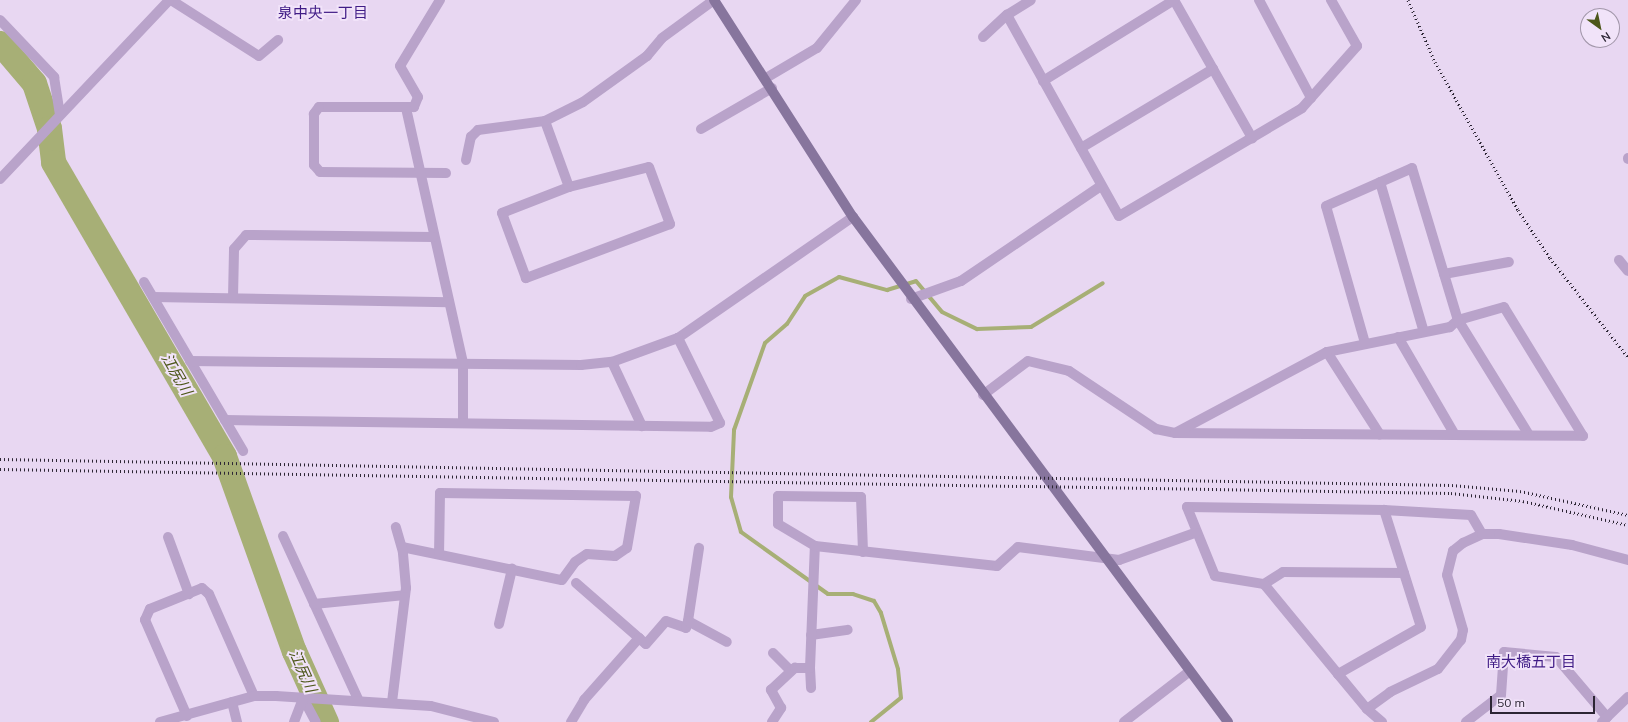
<!DOCTYPE html>
<html>
<head>
<meta charset="utf-8">
<style>
	body { margin:0 }
	#map { position:relative; width:1628px; height:722px; overflow:hidden; background:#e8d7f2; font-family:Mulish,"Noto Sans JP",sans-serif }
	div>[style] { position:absolute }
	[style*='--x'] { left:calc(var(--x)*1px); top:calc(var(--y)*1px); width:calc(var(--w)*1px); rotate:calc(var(--a)*1deg) }
	.stream>* { height:4px; margin:-2px; padding:0 2px; transform-origin:2px; border-radius:2px; background:#a7af76 }
	.river>* { height:25px; margin:-12.5px; padding:0 12.5px; transform-origin:12.5px; border-radius:12.5px; background:#a7af76 }
	.street>* { height:10px; margin:-5px; padding:0 5px; transform-origin:5px; border-radius:5px; background:#b9a3ca }
	.secondary>* { height:10px; margin:-5px; padding:0 5px; transform-origin:5px; border-radius:5px; background:#87759d }
	.rail>* { height:3px; margin-top:-1.5px; transform-origin:0; background:repeating-linear-gradient(90deg,#2c2534 0 1px,transparent 0 4px) }
	span { translate:-50% -50%; white-space:nowrap; text-align:center; line-height:1.15; -webkit-text-stroke:4px #f1e3f9; paint-order:stroke }
	.neighbourhood-label { font-size:15px; color:#401c86 }
	.water-label { font-size:15px; color:#4d571a; font-style:italic }
	.north { position:absolute; left:1580px; top:8px; width:40px; height:40px; box-sizing:border-box; background:#f1e3f9; border:1px solid #a297aa; border-radius:50%; rotate:147deg; font-size:11px; font-weight:700; line-height:16px; text-align:center; color:#2c2534 }
	.north::after { content:''; display:block; margin:auto; width:14px; height:18px; background:#4d571a; clip-path:polygon(50% 0,100% 100%,50% 72%,0 100%) }
	.scale { position:absolute; left:1490px; top:696px; width:105px; height:18px; box-sizing:border-box; border:2px solid #2c2534; border-top:0; padding-left:5px; font-size:12px; line-height:14px; white-space:nowrap; color:#2c2534; -webkit-text-stroke:3px #f1e3f9; paint-order:stroke }
</style>
</head>
<body>
<div id="map">
	<div class="stream">
		<i style="--x:871;--y:722;--w:38;--a:-39"></i>
		<i style="--x:901;--y:698;--w:29;--a:-96"></i>
		<i style="--x:898;--y:669;--w:59;--a:-106.9"></i>
		<i style="--x:881;--y:613;--w:14;--a:-120"></i>
		<i style="--x:874;--y:601;--w:22;--a:-162"></i>
		<i style="--x:853;--y:594;--w:25;--a:180"></i>
		<i style="--x:828;--y:594;--w:107;--a:-144.5"></i>
		<i style="--x:741;--y:532;--w:36;--a:-106"></i>
		<i style="--x:731;--y:497;--w:67;--a:-87.4"></i>
		<i style="--x:734;--y:430;--w:92;--a:-70.4"></i>
		<i style="--x:765;--y:343;--w:29;--a:-41"></i>
		<i style="--x:787;--y:324;--w:33;--a:-57"></i>
		<i style="--x:805;--y:296;--w:39;--a:-29"></i>
		<i style="--x:839;--y:277;--w:50;--a:15.2"></i>
		<i style="--x:887;--y:290;--w:30;--a:-17"></i>
		<i style="--x:916;--y:281;--w:40;--a:50"></i>
		<i style="--x:942;--y:312;--w:39;--a:26"></i>
		<i style="--x:977;--y:329;--w:54;--a:-2.1"></i>
		<i style="--x:1031;--y:327;--w:84;--a:-31.4"></i>
	</div>
	<div class="river">
		<i style="--x:0;--y:43;--w:52;--a:49.6"></i>
		<i style="--x:34;--y:83;--w:47;--a:71.6"></i>
		<i style="--x:49;--y:128;--w:34;--a:83"></i>
		<i style="--x:53;--y:162;--w:340;--a:59.8"></i>
		<i style="--x:224;--y:456;--w:207;--a:70.3"></i>
		<i style="--x:294;--y:651;--w:78;--a:65.7"></i>
	</div>
	<div class="street">
		<i style="--x:171;--y:0;--w:104;--a:32.5"></i>
		<i style="--x:259;--y:56;--w:25;--a:-40"></i>
		<i style="--x:440;--y:0;--w:77;--a:121.2"></i>
		<i style="--x:400;--y:66;--w:36;--a:60"></i>
		<i style="--x:418;--y:97;--w:11;--a:112"></i>
		<i style="--x:414;--y:107;--w:95;--a:180"></i>
		<i style="--x:319;--y:107;--w:9;--a:126"></i>
		<i style="--x:314;--y:114;--w:51;--a:90"></i>
		<i style="--x:314;--y:165;--w:9;--a:49"></i>
		<i style="--x:320;--y:172;--w:126;--a:0.5"></i>
		<i style="--x:1174;--y:0;--w:159;--a:60.5"></i>
		<i style="--x:1259;--y:0;--w:111;--a:62"></i>
		<i style="--x:1007;--y:15;--w:230;--a:60.9"></i>
		<i style="--x:1119;--y:216;--w:212;--a:-30.5"></i>
		<i style="--x:1302;--y:108;--w:83;--a:-48.4"></i>
		<i style="--x:1357;--y:46;--w:53;--a:-119.5"></i>
		<i style="--x:0;--y:20;--w:79;--a:46.5"></i>
		<i style="--x:54;--y:77;--w:37;--a:81"></i>
		<i style="--x:983;--y:37;--w:33;--a:-43"></i>
		<i style="--x:1007;--y:15;--w:28;--a:-32"></i>
		<i style="--x:766;--y:78;--w:59;--a:-30.5"></i>
		<i style="--x:817;--y:48;--w:62;--a:-50.9"></i>
		<i style="--x:1043;--y:81;--w:154;--a:-31.7"></i>
		<i style="--x:406;--y:108;--w:262;--a:77.4"></i>
		<i style="--x:463;--y:364;--w:58;--a:90"></i>
		<i style="--x:701;--y:129;--w:82;--a:-30"></i>
		<i style="--x:1081;--y:148;--w:154;--a:-30.9"></i>
		<i style="--x:1628;--y:158;--w:1;--a:90"></i>
		<i style="--x:466;--y:160;--w:24;--a:-78"></i>
		<i style="--x:471;--y:137;--w:10;--a:-45"></i>
		<i style="--x:478;--y:130;--w:68;--a:-7.7"></i>
		<i style="--x:649;--y:167;--w:61;--a:69.8"></i>
		<i style="--x:670;--y:224;--w:154;--a:159.4"></i>
		<i style="--x:526;--y:278;--w:69;--a:-110.3"></i>
		<i style="--x:502;--y:213;--w:72;--a:-21.2"></i>
		<i style="--x:569;--y:187;--w:82;--a:-14"></i>
		<i style="--x:0;--y:179;--w:246;--a:-46.6"></i>
		<i style="--x:1380;--y:182;--w:156;--a:73.7"></i>
		<i style="--x:569;--y:187;--w:70;--a:-110"></i>
		<i style="--x:545;--y:121;--w:42;--a:-26.6"></i>
		<i style="--x:583;--y:102;--w:79;--a:-35.7"></i>
		<i style="--x:647;--y:56;--w:23;--a:-50"></i>
		<i style="--x:662;--y:38;--w:64;--a:-36.2"></i>
		<i style="--x:1619;--y:260;--w:14;--a:51"></i>
		<i style="--x:1444;--y:274;--w:66;--a:-10.5"></i>
		<i style="--x:144;--y:282;--w:196;--a:59.6"></i>
		<i style="--x:153;--y:297;--w:296;--a:1"></i>
		<i style="--x:233;--y:298;--w:49;--a:-88.8"></i>
		<i style="--x:234;--y:249;--w:18;--a:-49"></i>
		<i style="--x:246;--y:235;--w:187;--a:0.6"></i>
		<i style="--x:911;--y:299;--w:53;--a:-19.8"></i>
		<i style="--x:961;--y:281;--w:169;--a:-34.2"></i>
		<i style="--x:1398;--y:337;--w:113;--a:59.8"></i>
		<i style="--x:1365;--y:343;--w:142;--a:-105.9"></i>
		<i style="--x:1326;--y:206;--w:94;--a:-23.8"></i>
		<i style="--x:1412;--y:168;--w:159;--a:73.2"></i>
		<i style="--x:1458;--y:320;--w:135;--a:58.3"></i>
		<i style="--x:1327;--y:352;--w:98;--a:57.4"></i>
		<i style="--x:190;--y:361;--w:391;--a:0.6"></i>
		<i style="--x:581;--y:365;--w:31;--a:-6"></i>
		<i style="--x:612;--y:362;--w:70;--a:-20"></i>
		<i style="--x:678;--y:338;--w:213;--a:-34.7"></i>
		<i style="--x:612;--y:362;--w:71;--a:64.9"></i>
		<i style="--x:983;--y:395;--w:56;--a:-37.1"></i>
		<i style="--x:1028;--y:361;--w:42;--a:13.7"></i>
		<i style="--x:1069;--y:371;--w:105;--a:33.7"></i>
		<i style="--x:1156;--y:429;--w:19;--a:12"></i>
		<i style="--x:1175;--y:433;--w:408;--a:0.4"></i>
		<i style="--x:1583;--y:436;--w:151;--a:-121.5"></i>
		<i style="--x:1504;--y:307;--w:48;--a:164.2"></i>
		<i style="--x:1458;--y:320;--w:11;--a:139"></i>
		<i style="--x:1450;--y:327;--w:126;--a:168.5"></i>
		<i style="--x:1327;--y:352;--w:172;--a:151.9"></i>
		<i style="--x:225;--y:420;--w:486;--a:0.8"></i>
		<i style="--x:711;--y:427;--w:10;--a:-24"></i>
		<i style="--x:720;--y:423;--w:95;--a:-116.3"></i>
		<i style="--x:1384;--y:510;--w:87;--a:3.3"></i>
		<i style="--x:1471;--y:515;--w:22;--a:60"></i>
		<i style="--x:283;--y:536;--w:179;--a:65.3"></i>
		<i style="--x:168;--y:537;--w:61;--a:69.8"></i>
		<i style="--x:815;--y:546;--w:43;--a:-149.3"></i>
		<i style="--x:778;--y:524;--w:28;--a:-90"></i>
		<i style="--x:778;--y:496;--w:83;--a:0.7"></i>
		<i style="--x:861;--y:497;--w:55;--a:87.9"></i>
		<i style="--x:402;--y:547;--w:163;--a:11.7"></i>
		<i style="--x:562;--y:580;--w:22;--a:-54"></i>
		<i style="--x:575;--y:562;--w:14;--a:-34"></i>
		<i style="--x:587;--y:554;--w:28;--a:4"></i>
		<i style="--x:615;--y:556;--w:14;--a:-34"></i>
		<i style="--x:627;--y:548;--w:53;--a:-80.2"></i>
		<i style="--x:636;--y:496;--w:196;--a:-179.1"></i>
		<i style="--x:440;--y:493;--w:61;--a:90.9"></i>
		<i style="--x:576;--y:583;--w:84;--a:41.1"></i>
		<i style="--x:1264;--y:584;--w:22;--a:-32"></i>
		<i style="--x:1283;--y:572;--w:121;--a:0.5"></i>
		<i style="--x:314;--y:604;--w:91;--a:-5.6"></i>
		<i style="--x:688;--y:621;--w:74;--a:-81.4"></i>
		<i style="--x:499;--y:624;--w:57;--a:-76.7"></i>
		<i style="--x:811;--y:635;--w:37;--a:-8"></i>
		<i style="--x:773;--y:653;--w:25;--a:45"></i>
		<i style="--x:810;--y:668;--w:20;--a:87"></i>
		<i style="--x:1338;--y:674;--w:95;--a:-29.5"></i>
		<i style="--x:1421;--y:627;--w:123;--a:-107.5"></i>
		<i style="--x:1384;--y:510;--w:197;--a:-179.1"></i>
		<i style="--x:1187;--y:507;--w:74;--a:67.9"></i>
		<i style="--x:1215;--y:576;--w:50;--a:9.3"></i>
		<i style="--x:1264;--y:584;--w:117;--a:50.6"></i>
		<i style="--x:1338;--y:674;--w:45;--a:50.4"></i>
		<i style="--x:1367;--y:709;--w:29;--a:-36"></i>
		<i style="--x:1390;--y:692;--w:53;--a:-25.6"></i>
		<i style="--x:1438;--y:669;--w:37;--a:-52"></i>
		<i style="--x:1461;--y:640;--w:10;--a:-79"></i>
		<i style="--x:1463;--y:630;--w:57;--a:-106.2"></i>
		<i style="--x:1447;--y:575;--w:25;--a:-76"></i>
		<i style="--x:1453;--y:551;--w:13;--a:-39"></i>
		<i style="--x:1463;--y:543;--w:21;--a:-25"></i>
		<i style="--x:1482;--y:534;--w:17;--a:0"></i>
		<i style="--x:1499;--y:534;--w:74;--a:8.6"></i>
		<i style="--x:1572;--y:545;--w:58;--a:15"></i>
		<i style="--x:303;--y:698;--w:27;--a:62"></i>
		<i style="--x:232;--y:702;--w:21;--a:76"></i>
		<i style="--x:392;--y:702;--w:115;--a:-83"></i>
		<i style="--x:406;--y:588;--w:36;--a:-95"></i>
		<i style="--x:403;--y:552;--w:26;--a:-106"></i>
		<i style="--x:1367;--y:709;--w:20;--a:41"></i>
		<i style="--x:187;--y:716;--w:105;--a:-113.6"></i>
		<i style="--x:145;--y:620;--w:12;--a:-66"></i>
		<i style="--x:150;--y:609;--w:56;--a:-22"></i>
		<i style="--x:202;--y:588;--w:9;--a:41"></i>
		<i style="--x:209;--y:594;--w:111;--a:66.2"></i>
		<i style="--x:160;--y:722;--w:98;--a:-15.5"></i>
		<i style="--x:254;--y:696;--w:22;--a:0"></i>
		<i style="--x:276;--y:696;--w:155;--a:3.7"></i>
		<i style="--x:431;--y:706;--w:65;--a:14.3"></i>
		<i style="--x:294;--y:722;--w:26;--a:-69"></i>
		<i style="--x:571;--y:722;--w:26;--a:-59"></i>
		<i style="--x:584;--y:700;--w:83;--a:-48.4"></i>
		<i style="--x:639;--y:638;--w:9;--a:41"></i>
		<i style="--x:646;--y:644;--w:30;--a:-49"></i>
		<i style="--x:666;--y:621;--w:21;--a:19"></i>
		<i style="--x:686;--y:628;--w:7;--a:-74"></i>
		<i style="--x:688;--y:621;--w:44;--a:28.3"></i>
		<i style="--x:772;--y:722;--w:17;--a:-57"></i>
		<i style="--x:781;--y:708;--w:21;--a:-119"></i>
		<i style="--x:771;--y:690;--w:33;--a:-43"></i>
		<i style="--x:795;--y:668;--w:15;--a:0"></i>
		<i style="--x:810;--y:668;--w:122;--a:-87.7"></i>
		<i style="--x:815;--y:546;--w:183;--a:6.3"></i>
		<i style="--x:997;--y:566;--w:28;--a:-42"></i>
		<i style="--x:1018;--y:547;--w:102;--a:7.3"></i>
		<i style="--x:1119;--y:560;--w:81;--a:-19.6"></i>
		<i style="--x:1124;--y:722;--w:83;--a:-37.7"></i>
		<i style="--x:1466;--y:722;--w:44;--a:-37.6"></i>
		<i style="--x:1501;--y:695;--w:43;--a:-86"></i>
		<i style="--x:1504;--y:652;--w:52;--a:5.5"></i>
		<i style="--x:1556;--y:657;--w:79;--a:49.6"></i>
		<i style="--x:1602;--y:722;--w:36;--a:-44"></i>
	</div>
	<div class="secondary">
		<i style="--x:714;--y:0;--w:258;--a:57.4"></i>
		<i style="--x:853;--y:217;--w:629;--a:53.4"></i>
	</div>
	<div class="rail">
		<i style="--x:1408;--y:0;--w:68;--a:66.5"></i>
		<i style="--x:1435;--y:62;--w:170;--a:60.7"></i>
		<i style="--x:1518;--y:210;--w:58;--a:56.3"></i>
		<i style="--x:1550;--y:258;--w:126;--a:51.8"></i>
		<i style="--x:0;--y:459;--w:1452;--a:1.03"></i>
		<i style="--x:1452;--y:485;--w:68;--a:5"></i>
		<i style="--x:1520;--y:491;--w:111;--a:12.5"></i>
		<i style="--x:0;--y:469;--w:1451;--a:0.95"></i>
		<i style="--x:1451;--y:493;--w:72;--a:6.3"></i>
		<i style="--x:1523;--y:501;--w:108;--a:12.9"></i>
	</div>
	<div class="neighbourhood-label">
		<span style="left:323px;top:13px">泉中央一丁目</span>
		<span style="left:1531px;top:662px">南大橋五丁目</span>
	</div>
	<div class="water-label">
		<span style="left:177px;top:374px;rotate:60deg">江尻川</span>
		<span style="left:303px;top:671px;rotate:66deg">江尻川</span>
	</div>
	<div class="north">N</div>
	<div class="scale">50 m</div>
</div>
</body>
</html>
